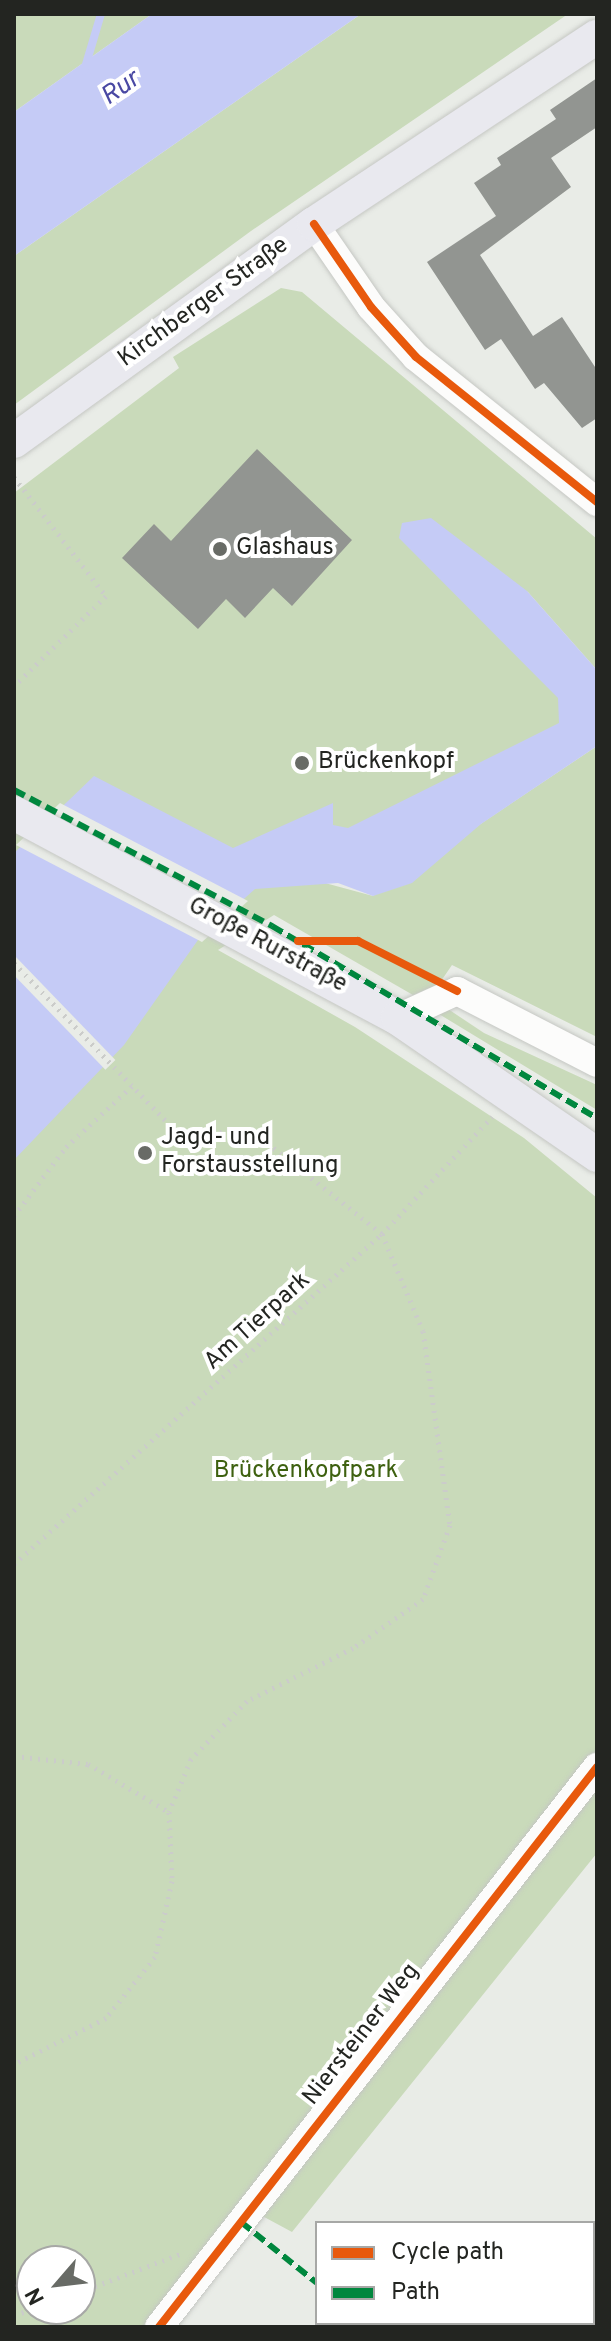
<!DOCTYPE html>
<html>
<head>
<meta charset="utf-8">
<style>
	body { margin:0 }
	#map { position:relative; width:611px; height:2341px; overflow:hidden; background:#e9ece7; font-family:Overpass,sans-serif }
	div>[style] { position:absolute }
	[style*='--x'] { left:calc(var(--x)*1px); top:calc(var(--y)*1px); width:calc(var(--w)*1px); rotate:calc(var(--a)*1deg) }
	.green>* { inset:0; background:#c9daba }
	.water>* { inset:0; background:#c5cbf6 }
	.pier>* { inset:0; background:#e9ece7; transform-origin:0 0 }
	.stream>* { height:8px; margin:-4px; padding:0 4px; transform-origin:4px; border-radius:4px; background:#c5cbf6 }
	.building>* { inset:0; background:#929591 }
	.path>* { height:5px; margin-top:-2.5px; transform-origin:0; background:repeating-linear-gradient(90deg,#cbccca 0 2px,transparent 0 8px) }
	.roads { filter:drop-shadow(0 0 2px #c5c7c3) drop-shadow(0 0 2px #c5c7c3) }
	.minor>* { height:28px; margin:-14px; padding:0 14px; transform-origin:14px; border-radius:14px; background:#fcfcfb }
	.major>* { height:34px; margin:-17px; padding:0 17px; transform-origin:17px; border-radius:17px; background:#e9e9ef }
	.quiet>* { height:6px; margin-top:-3px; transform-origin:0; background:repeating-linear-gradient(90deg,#00873e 0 12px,transparent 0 18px) }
	.cycleway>* { height:8px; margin:-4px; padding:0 4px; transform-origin:4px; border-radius:4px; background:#e8590c }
	.dots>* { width:22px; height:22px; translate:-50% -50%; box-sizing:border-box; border:4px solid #fff; border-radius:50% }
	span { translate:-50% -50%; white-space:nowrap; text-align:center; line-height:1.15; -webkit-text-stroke:8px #fff; paint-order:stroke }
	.street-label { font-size:24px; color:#232521 }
	.poi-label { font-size:24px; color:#232521 }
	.left { translate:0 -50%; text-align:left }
	.park-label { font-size:24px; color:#3e6110 }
	.water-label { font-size:26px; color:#4948a3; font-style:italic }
	.frame { position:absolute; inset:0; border:16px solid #232521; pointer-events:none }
	.legend { position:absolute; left:315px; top:2221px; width:280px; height:104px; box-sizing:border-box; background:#fff; border:2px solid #a7a8a6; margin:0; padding:10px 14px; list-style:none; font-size:24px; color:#232521 }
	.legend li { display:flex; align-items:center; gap:16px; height:40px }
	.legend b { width:40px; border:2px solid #a7a8a6 }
	.north { position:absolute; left:16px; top:2245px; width:80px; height:80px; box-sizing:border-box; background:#fff; border:2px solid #a7a8a6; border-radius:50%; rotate:242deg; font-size:22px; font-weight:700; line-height:32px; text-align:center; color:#232521 }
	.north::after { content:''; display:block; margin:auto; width:28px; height:36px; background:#686b66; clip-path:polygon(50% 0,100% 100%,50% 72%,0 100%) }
</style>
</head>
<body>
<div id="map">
	<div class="green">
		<i style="clip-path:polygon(14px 14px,152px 14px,14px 112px)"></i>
		<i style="clip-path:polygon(361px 14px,568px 14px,251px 231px,14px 405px,14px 256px)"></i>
		<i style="clip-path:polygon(evenodd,281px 288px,302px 292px,597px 539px,597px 670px,527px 591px,589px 716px,325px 883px,373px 896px,597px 746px,597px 1037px,452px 965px,439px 984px,413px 995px,274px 915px,218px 950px,355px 1027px,524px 1138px,597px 1198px,597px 1853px,292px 2232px,244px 2206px,147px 2327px,14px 2327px,14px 493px,179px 368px,173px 357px,281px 288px,32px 2261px,80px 2261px,80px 2309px,32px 2309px,32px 2261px)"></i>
		<i style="clip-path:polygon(445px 1007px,484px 1033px,597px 1085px,597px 1110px,434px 1011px)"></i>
	</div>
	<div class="water">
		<i style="clip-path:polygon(152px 14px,361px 14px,14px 256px,14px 112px)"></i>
		<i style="clip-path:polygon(431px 518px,527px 591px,597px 670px,597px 746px,481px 824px,412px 883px,373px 896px,338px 883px,255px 889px,198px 940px,124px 1045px,14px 1160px,14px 853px,94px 776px,233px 848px,333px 803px,333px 825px,348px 828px,559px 723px,558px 698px,399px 538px,402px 523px)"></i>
	</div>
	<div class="pier">
		<i style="clip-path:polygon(60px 803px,248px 901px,202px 942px,16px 845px)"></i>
		<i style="left:14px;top:955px;width:146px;height:14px;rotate:46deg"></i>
	</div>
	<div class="stream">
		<i style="--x:84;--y:71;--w:59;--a:-73.4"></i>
		<i style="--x:593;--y:2251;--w:6;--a:-51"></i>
		<i style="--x:533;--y:2327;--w:5;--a:-53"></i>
	</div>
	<div class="building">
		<i style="clip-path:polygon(597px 78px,597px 127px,551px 158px,571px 187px,480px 255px,533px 336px,562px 317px,597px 370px,597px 418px,582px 428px,544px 383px,535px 389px,501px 339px,485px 350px,427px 262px,496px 216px,474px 183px,501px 165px,497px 158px,556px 119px,550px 110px)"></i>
		<i style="clip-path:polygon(257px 449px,352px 540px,292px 606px,273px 588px,245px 618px,226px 599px,198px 629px,122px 558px,154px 524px,171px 541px)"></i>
	</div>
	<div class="path">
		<i style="--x:14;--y:477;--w:150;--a:52.3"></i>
		<i style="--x:106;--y:596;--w:129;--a:135.6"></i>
		<i style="--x:14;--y:963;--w:229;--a:46.1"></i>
		<i style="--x:173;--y:1128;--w:24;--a:19"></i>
		<i style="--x:196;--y:1136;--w:37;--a:-9"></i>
		<i style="--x:233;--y:1130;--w:29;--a:16"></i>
		<i style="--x:261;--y:1138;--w:154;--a:38.4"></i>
		<i style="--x:382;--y:1234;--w:105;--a:67.1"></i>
		<i style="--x:423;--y:1331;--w:196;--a:82.1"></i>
		<i style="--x:450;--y:1525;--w:79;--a:110"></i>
		<i style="--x:423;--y:1599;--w:85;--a:145"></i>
		<i style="--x:353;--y:1648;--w:119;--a:153.4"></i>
		<i style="--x:247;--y:1701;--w:81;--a:134"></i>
		<i style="--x:191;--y:1759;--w:57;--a:112.5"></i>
		<i style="--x:169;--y:1812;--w:69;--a:87.5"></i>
		<i style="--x:172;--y:1881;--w:78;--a:102.6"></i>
		<i style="--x:155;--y:1957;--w:78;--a:128.8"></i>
		<i style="--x:106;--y:2018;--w:103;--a:153.4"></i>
		<i style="--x:14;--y:1216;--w:86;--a:-53"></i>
		<i style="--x:66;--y:1147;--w:90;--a:-42.7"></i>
		<i style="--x:14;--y:1564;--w:494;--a:-41.9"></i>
		<i style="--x:382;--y:1234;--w:161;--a:-46.8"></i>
		<i style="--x:14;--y:1756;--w:74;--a:6.2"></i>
		<i style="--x:88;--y:1764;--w:94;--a:30.7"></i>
		<i style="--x:80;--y:2292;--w:107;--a:-20.8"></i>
		<i style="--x:14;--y:2315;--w:21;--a:-17"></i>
	</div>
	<div class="roads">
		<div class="minor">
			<i style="--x:314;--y:224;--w:101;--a:55.5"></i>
			<i style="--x:371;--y:307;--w:67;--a:48"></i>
			<i style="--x:416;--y:357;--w:232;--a:38.7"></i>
			<i style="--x:398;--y:1018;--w:65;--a:-24.6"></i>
			<i style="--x:457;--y:991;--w:157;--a:27.2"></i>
			<i style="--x:159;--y:2327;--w:711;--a:-51.97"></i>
		</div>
		<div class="major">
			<i style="--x:14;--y:441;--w:370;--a:-35.9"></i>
			<i style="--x:314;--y:224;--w:339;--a:-33.5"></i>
			<i style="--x:14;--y:813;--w:435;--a:28.1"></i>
			<i style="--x:398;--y:1018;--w:242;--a:34.5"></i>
		</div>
	</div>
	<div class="quiet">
		<i style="--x:14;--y:790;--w:292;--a:27.8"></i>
		<i style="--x:272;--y:926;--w:377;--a:30.6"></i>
		<i style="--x:241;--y:2222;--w:97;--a:38.8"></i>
		<i style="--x:367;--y:2323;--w:6;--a:39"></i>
	</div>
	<div class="cycleway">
		<i style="--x:314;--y:224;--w:101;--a:55.5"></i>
		<i style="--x:371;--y:307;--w:67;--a:48"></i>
		<i style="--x:416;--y:357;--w:232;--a:38.7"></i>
		<i style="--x:298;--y:941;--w:60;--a:0"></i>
		<i style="--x:358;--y:941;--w:111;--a:26.8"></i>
		<i style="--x:159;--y:2327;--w:711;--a:-51.97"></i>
	</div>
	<div class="dots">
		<i style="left:220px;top:549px;background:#686b66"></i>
		<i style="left:302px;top:763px;background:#686b66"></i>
		<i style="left:145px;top:1153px;background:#686b66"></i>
	</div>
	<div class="street-label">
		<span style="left:204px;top:303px;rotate:-36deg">Kirchberger Straße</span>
		<span style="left:267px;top:946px;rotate:28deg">Große Rurstraße</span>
		<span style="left:258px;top:1322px;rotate:-42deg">Am Tierpark</span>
		<span style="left:362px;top:2035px;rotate:-52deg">Niersteiner Weg</span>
	</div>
	<div class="poi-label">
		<span class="left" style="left:236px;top:549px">Glashaus</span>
		<span class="left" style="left:318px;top:763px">Brückenkopf</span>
		<span class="left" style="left:161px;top:1153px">Jagd- und<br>Forstausstellung</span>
	</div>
	<div class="park-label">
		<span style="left:306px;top:1472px">Brückenkopfpark</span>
	</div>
	<div class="water-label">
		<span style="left:121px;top:89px;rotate:-35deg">Rur</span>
	</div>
	<div class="frame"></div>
	<ul class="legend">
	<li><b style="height:10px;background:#e8590c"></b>Cycle path</li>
	<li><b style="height:10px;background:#00873e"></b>Path</li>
	</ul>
	<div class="north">N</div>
</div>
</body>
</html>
